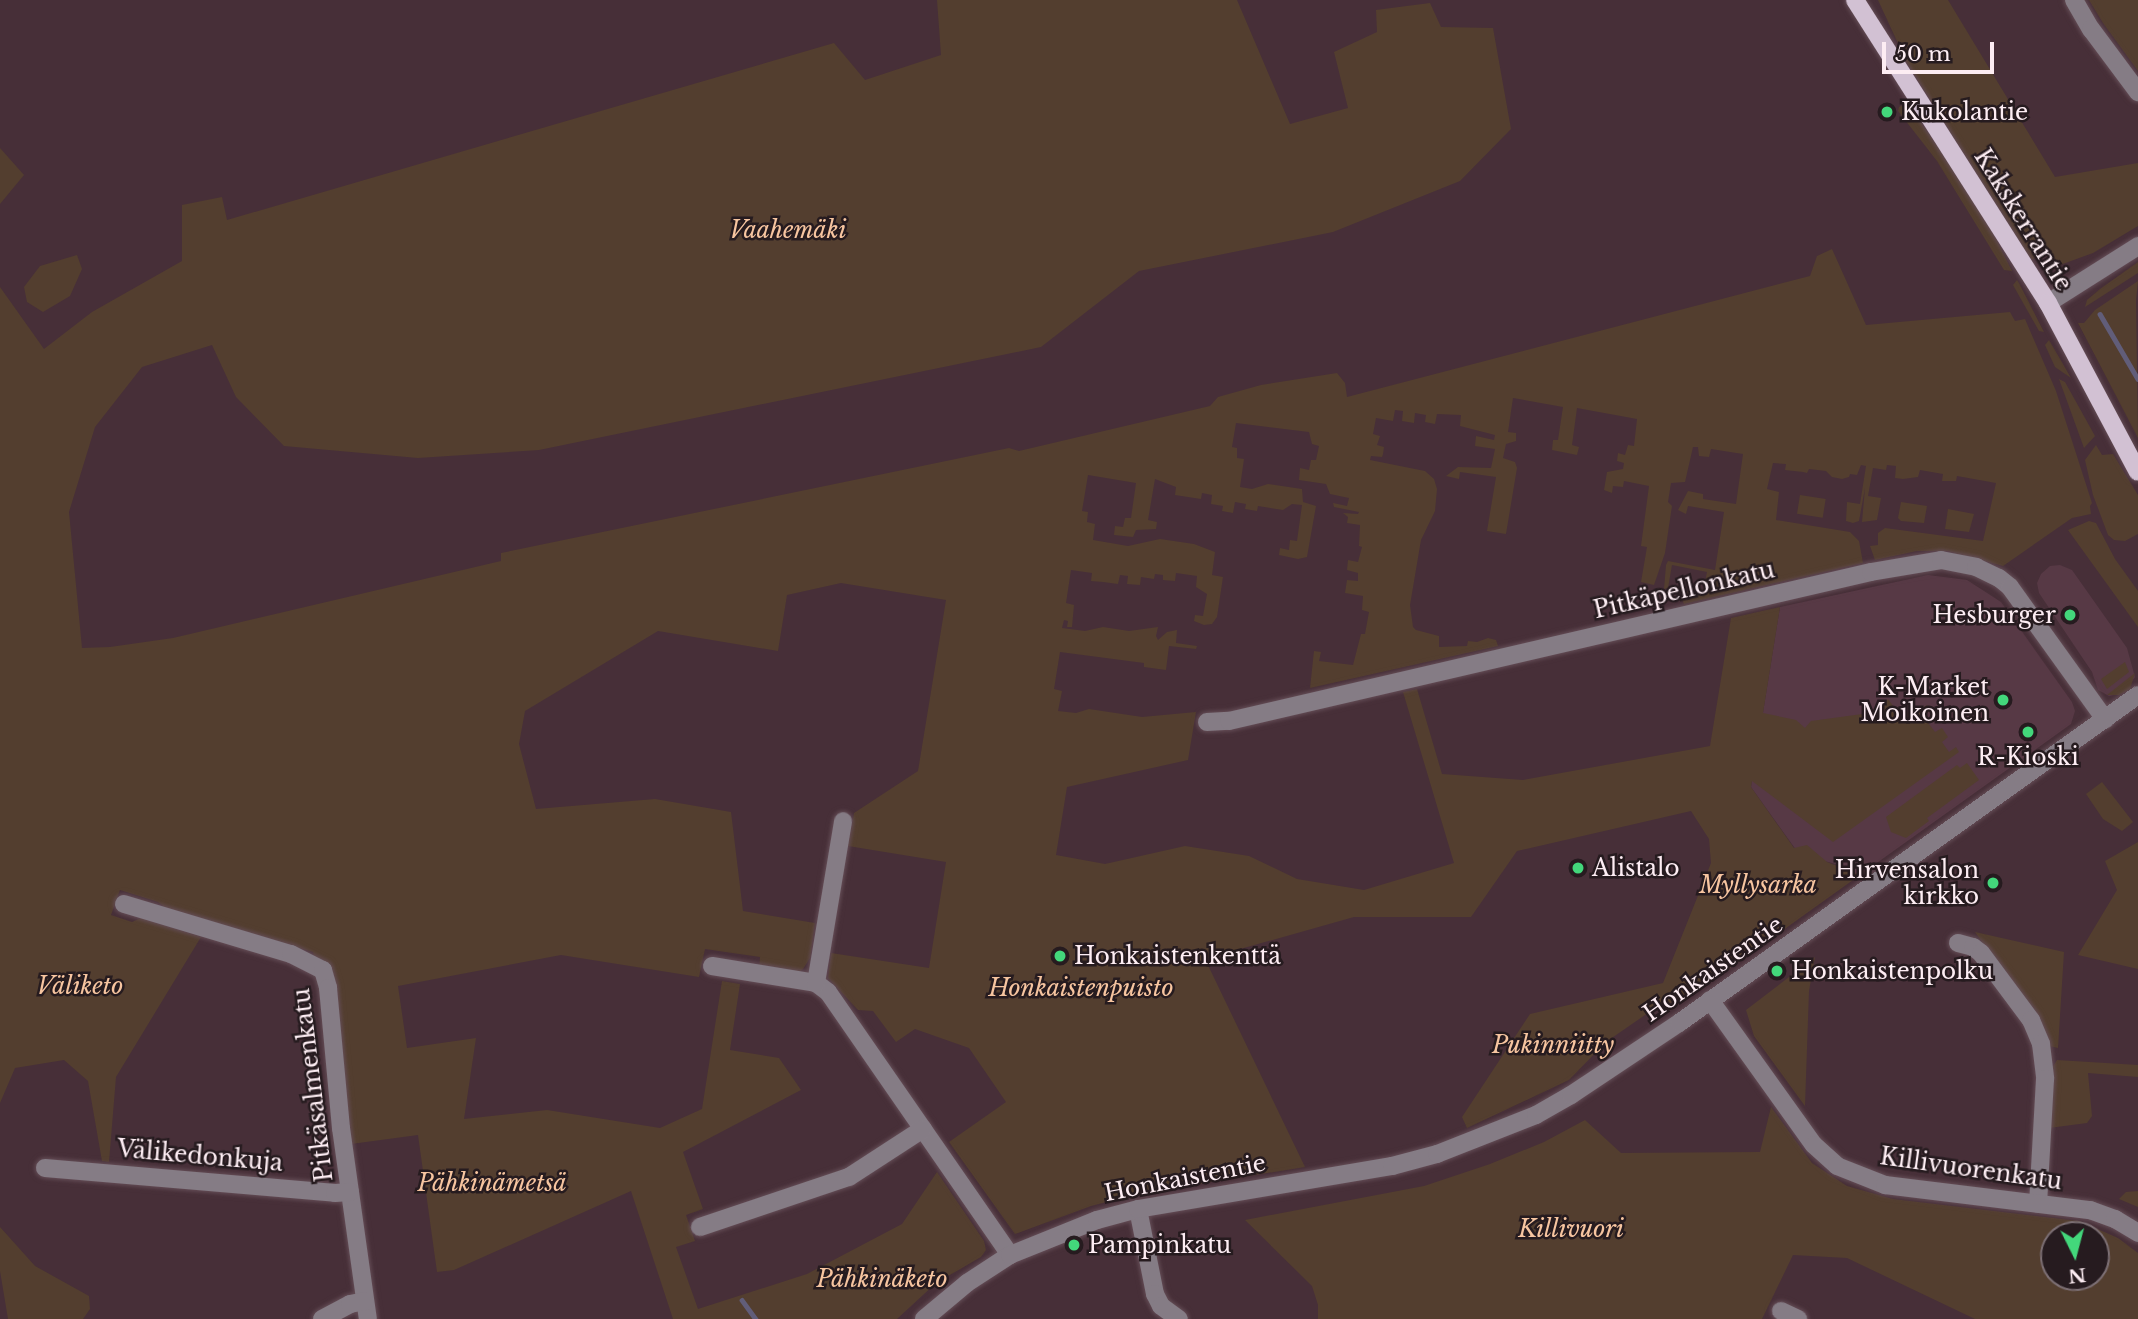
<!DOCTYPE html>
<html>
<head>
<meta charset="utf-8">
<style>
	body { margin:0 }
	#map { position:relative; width:2138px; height:1319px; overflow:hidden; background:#472f38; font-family:"Libre Baskerville",serif }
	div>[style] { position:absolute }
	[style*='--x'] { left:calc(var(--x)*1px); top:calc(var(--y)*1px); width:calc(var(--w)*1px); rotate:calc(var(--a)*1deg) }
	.built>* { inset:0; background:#573945 }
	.green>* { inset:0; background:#533e2f; transform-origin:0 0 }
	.stream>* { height:4.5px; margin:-2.25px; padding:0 2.25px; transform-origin:2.25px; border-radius:2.25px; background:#615d79 }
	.roads { filter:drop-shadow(0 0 2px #644d56) drop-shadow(0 0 2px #644d56) }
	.minor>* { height:18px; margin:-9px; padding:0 9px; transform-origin:9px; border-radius:9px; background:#857c85 }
	.major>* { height:18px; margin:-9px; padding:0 9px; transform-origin:9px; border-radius:9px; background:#d2c1d3 }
	.dots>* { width:19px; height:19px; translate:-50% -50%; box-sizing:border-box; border:4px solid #261b1f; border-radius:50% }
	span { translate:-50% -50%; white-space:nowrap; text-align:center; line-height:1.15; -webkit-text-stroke:5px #261b1f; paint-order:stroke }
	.poi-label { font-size:23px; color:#fdedf3 }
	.left { translate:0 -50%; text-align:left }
	.right { translate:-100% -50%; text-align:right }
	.street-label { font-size:23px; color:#fdedf3 }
	.park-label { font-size:23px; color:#f7c5a0; font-style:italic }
	.north { position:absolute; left:2040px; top:1221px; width:70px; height:70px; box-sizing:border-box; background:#261b1f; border:2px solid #7c6f74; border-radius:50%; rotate:174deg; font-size:19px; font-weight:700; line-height:28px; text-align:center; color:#fdedf3 }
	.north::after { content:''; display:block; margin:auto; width:24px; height:32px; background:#43d77b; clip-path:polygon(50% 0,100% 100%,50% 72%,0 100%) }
	.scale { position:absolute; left:1882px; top:42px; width:112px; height:32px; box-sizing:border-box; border:4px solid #fdedf3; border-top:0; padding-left:9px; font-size:21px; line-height:24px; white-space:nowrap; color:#fdedf3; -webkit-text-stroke:5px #261b1f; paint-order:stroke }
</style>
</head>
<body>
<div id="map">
	<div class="built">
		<i style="clip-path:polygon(2060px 565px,2072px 570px,2127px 648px,2135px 677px,2124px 693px,2109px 696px,2098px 690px,2092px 672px,2039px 593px,2037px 583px,2041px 574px,2050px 566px)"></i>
		<i style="clip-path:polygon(1928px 575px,1967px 580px,2001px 602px,2072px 702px,2075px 711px,2071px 724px,1860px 875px,1839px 865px,1799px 854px,1751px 787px,1780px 607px)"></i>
	</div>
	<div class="green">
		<i style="clip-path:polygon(937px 0,1237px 0,1290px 124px,1348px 108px,1334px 52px,1377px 32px,1376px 10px,1430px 3px,1441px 27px,1493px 28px,1511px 129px,1460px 181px,1333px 232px,1139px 271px,1041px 347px,539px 450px,418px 458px,284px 446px,236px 397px,212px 345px,142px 367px,95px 427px,69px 512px,82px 648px,110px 647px,173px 638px,501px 561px,501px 553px,1009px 448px,1019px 451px,1210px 406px,1218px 397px,1261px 385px,1337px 373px,1345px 383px,1347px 397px,1810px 276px,1817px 256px,1832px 249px,1866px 325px,2010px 312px,2015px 321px,2025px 319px,2056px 391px,2092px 503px,2090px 506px,2091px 514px,2072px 518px,2003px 566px,1948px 551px,1917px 551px,1875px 560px,1870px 546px,1878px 545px,1878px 533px,1885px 528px,1983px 541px,1996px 483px,1957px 476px,1956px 481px,1942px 481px,1943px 474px,1920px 470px,1918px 477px,1903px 479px,1895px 478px,1896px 466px,1887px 465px,1886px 470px,1873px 468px,1868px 496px,1881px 498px,1877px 520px,1862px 522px,1865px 488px,1859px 521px,1853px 523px,1846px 521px,1847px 502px,1860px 504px,1866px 466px,1861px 465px,1857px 475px,1850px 474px,1849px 477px,1842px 479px,1832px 477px,1826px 471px,1809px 469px,1807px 473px,1803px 472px,1785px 470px,1786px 464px,1773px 463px,1767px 489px,1779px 492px,1776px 520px,1850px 532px,1859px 541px,1863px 563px,1684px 604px,1681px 597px,1685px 591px,1703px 592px,1707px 572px,1672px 565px,1668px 588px,1664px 589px,1666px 565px,1668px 561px,1715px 570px,1724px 512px,1688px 506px,1686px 514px,1678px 510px,1688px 491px,1703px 494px,1703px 499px,1736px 504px,1743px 454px,1711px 449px,1709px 457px,1699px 456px,1698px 447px,1693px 447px,1685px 482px,1671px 483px,1668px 502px,1672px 506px,1665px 553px,1654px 585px,1641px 582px,1647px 547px,1641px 546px,1649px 486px,1624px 481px,1623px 487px,1613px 486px,1612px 493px,1604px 490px,1607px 472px,1623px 469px,1624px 463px,1617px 461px,1618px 453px,1625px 455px,1628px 445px,1634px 446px,1637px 419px,1577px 408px,1572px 445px,1579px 447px,1577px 455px,1552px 450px,1553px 440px,1558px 440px,1563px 407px,1513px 398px,1508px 432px,1516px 433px,1516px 441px,1506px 444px,1503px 458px,1515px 462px,1517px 468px,1506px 534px,1487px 531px,1496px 477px,1460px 472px,1459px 479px,1446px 476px,1458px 467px,1491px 468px,1495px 449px,1475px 446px,1476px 436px,1494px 440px,1495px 435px,1460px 426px,1461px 415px,1437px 414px,1435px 424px,1425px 422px,1426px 415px,1415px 413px,1414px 423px,1402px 421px,1403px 411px,1395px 410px,1393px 421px,1376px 418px,1373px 434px,1380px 436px,1377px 445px,1384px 447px,1383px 454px,1382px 457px,1371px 456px,1370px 460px,1425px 471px,1434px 479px,1437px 489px,1435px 511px,1421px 540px,1410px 605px,1413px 627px,1416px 630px,1439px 636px,1439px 647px,1467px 646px,1468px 641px,1477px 642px,1488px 638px,1496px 640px,1498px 646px,1310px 688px,1314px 651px,1321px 652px,1319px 661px,1353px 665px,1361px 634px,1365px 634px,1369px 612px,1362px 610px,1363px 596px,1345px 593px,1347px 580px,1358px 581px,1358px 573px,1347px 570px,1348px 560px,1358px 562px,1362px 547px,1359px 546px,1360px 525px,1347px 523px,1348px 517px,1343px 513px,1358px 514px,1359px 512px,1334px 507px,1333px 503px,1347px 506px,1349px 498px,1330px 494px,1326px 484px,1299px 480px,1300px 468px,1309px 470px,1311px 460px,1316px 460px,1319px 446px,1312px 444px,1309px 432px,1236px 423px,1232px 447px,1237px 448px,1237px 458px,1244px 459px,1240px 487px,1252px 489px,1268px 484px,1302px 489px,1303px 502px,1316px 506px,1307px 557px,1298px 559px,1279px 555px,1280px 548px,1289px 550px,1290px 540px,1297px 541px,1302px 505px,1292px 504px,1283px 510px,1258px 506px,1257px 511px,1245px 509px,1246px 504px,1235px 502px,1233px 513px,1222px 511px,1223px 506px,1211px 504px,1212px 495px,1202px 493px,1201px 499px,1175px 495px,1176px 487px,1155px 479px,1148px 520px,1157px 522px,1156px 529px,1136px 530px,1133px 537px,1114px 535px,1115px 526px,1123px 527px,1125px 518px,1131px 518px,1136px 483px,1088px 475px,1082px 511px,1088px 512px,1087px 522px,1095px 524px,1093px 540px,1128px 546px,1160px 539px,1194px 544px,1215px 552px,1212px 575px,1223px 577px,1217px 617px,1212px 624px,1204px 625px,1194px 621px,1195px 615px,1203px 616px,1207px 594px,1196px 587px,1197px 576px,1176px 573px,1175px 581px,1163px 580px,1163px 575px,1155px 574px,1154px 579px,1141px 577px,1140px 585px,1127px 584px,1128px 576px,1120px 575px,1118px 584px,1103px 582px,1091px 581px,1092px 573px,1071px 570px,1066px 603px,1074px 605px,1072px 627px,1067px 627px,1068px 621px,1064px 620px,1062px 628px,1085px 631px,1103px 627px,1129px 631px,1158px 627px,1156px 636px,1158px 640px,1167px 632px,1177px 630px,1176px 643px,1197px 646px,1196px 649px,1169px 646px,1166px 670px,1144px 667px,1144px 663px,1060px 652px,1054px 689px,1062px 691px,1058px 711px,1076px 713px,1089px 709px,1142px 717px,1196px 712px,1188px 760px,1067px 787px,1056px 855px,1105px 864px,1185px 846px,1249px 856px,1297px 879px,1364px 890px,1454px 863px,1403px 692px,1417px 689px,1442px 774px,1523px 780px,1710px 746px,1731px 618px,1780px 607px,1763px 713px,1796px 720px,1805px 728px,1811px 721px,1877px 712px,1888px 699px,1896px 710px,1913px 714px,1927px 705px,1931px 710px,1923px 716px,1935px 732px,1942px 728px,1948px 737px,1942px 742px,1949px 752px,1956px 747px,1959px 752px,1833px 842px,1752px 781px,1751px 787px,1794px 848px,1807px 845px,1827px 862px,1860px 875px,1702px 988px,1645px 1015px,1606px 1042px,1569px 1080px,1467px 1128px,1462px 1117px,1530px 1014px,1663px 983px,1711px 863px,1709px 839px,1691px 811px,1517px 851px,1471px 917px,1354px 917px,1205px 959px,1305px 1167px,1137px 1194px,1091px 1206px,1015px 1234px,949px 1142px,1006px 1102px,969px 1048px,915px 1029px,896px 1042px,873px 1011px,858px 1010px,828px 978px,831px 953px,929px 968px,946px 862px,848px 846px,854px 813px,918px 771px,946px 600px,841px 583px,787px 595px,778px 651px,658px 631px,525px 711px,519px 744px,536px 809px,655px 799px,731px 812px,743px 911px,815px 923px,810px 958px,803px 969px,797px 974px,759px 969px,760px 957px,705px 949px,699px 977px,561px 955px,398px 986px,407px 1048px,476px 1038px,464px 1119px,547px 1110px,660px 1128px,702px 1109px,722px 981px,740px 984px,730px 1050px,779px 1058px,801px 1090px,683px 1152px,703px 1209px,686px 1215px,695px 1241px,676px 1247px,698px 1309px,807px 1274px,902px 1224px,937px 1172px,984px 1241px,986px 1250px,981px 1257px,936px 1283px,897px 1319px,673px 1319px,631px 1191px,454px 1270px,437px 1272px,418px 1135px,351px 1144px,337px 1050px,313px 952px,167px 909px,158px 902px,120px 890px,111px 915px,132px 922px,141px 918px,201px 937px,116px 1077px,109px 1162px,102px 1161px,88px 1081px,64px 1060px,15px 1068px,0 1103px,0 287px,44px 349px,92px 312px,182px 261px,182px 205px,222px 197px,227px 220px,834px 43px,865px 80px,941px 55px)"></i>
		<i style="clip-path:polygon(1878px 0,1948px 0,2055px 177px,2138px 163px,2138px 226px,2093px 253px,2060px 265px,2054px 258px,2043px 255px,2031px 260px,1907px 63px)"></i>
		<i style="clip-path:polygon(2089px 0,2138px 0,2138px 71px,2103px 23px)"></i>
		<i style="clip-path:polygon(1907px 103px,1980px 207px,2012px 271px,2004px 270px,1937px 161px,1898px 111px,1899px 107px)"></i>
		<i style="clip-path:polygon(0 148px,24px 175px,0 204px)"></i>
		<i style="clip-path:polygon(77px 255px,82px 269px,70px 296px,43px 312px,27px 302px,24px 287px,40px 266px)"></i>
		<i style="clip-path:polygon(2138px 262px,2138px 273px,2085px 307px,2087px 300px,2100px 289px)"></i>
		<i style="clip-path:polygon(2017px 280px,2019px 283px,2044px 332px,2039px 331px,2013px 285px)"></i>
		<i style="clip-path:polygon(2138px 281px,2136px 300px,2138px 438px,2078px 323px,2084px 323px,2095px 310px)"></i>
		<i style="clip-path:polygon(2049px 340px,2071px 378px,2055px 367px,2045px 345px)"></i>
		<i style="clip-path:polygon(2059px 379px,2065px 382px,2095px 436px,2084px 448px)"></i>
		<i style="clip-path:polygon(2096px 445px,2102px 455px,2113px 454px,2138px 495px,2138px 534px,2125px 541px,2114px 540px,2108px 535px,2093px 495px,2085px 460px)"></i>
		<i style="left:1800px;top:495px;width:26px;height:19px;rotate:9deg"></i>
		<i style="clip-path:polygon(1901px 502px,1927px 506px,1924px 523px,1901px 521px,1898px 518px)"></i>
		<i style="clip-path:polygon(1948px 509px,1974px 514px,1969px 532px,1945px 529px)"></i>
		<i style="clip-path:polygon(2089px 521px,2096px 523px,2115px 559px,2138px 591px,2138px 627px,2068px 530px)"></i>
		<i style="clip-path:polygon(2125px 662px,2129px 672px,2107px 689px,2101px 679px)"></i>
		<i style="clip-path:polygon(2135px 673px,2130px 689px,2119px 695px,2107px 695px)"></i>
		<i style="clip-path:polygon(1967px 763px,1979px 780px,1927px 818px,1929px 821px,1906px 838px,1891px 832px,1886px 817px,1957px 765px,1960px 768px)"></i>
		<i style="clip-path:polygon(2102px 782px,2133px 822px,2122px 831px,2103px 819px,2086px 794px)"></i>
		<i style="clip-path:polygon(2138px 842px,2138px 969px,2078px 955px,2117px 890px,2105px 861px)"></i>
		<i style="clip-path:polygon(1975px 932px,2064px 952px,2058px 1048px,2049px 1046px,2034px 1015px)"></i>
		<i style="clip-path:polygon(1815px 957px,1809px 991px,1805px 1106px,1754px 1036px,1746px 1010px)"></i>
		<i style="clip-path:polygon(2057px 1060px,2138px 1065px,2138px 1077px,2088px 1073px,2092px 1116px,2087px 1123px,2049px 1128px,2052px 1068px)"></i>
		<i style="clip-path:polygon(evenodd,1771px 1107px,1812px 1163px,1847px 1186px,1893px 1199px,2079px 1221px,2118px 1238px,2138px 1253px,2138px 1319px,1975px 1319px,1847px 1258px,1793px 1255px,1762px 1319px,1318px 1319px,1318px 1305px,1312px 1286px,1245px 1220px,1424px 1186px,1490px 1164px,1544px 1142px,1585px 1120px,1621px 1153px,1760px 1152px,1771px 1107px,2054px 1235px,2096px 1235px,2096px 1277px,2054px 1277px,2054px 1235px)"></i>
		<i style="clip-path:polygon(2138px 1191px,2138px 1207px,2119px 1199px,2126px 1192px)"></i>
		<i style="clip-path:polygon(0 1227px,35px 1266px,89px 1296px,90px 1309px,83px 1319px,8px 1319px,0 1271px)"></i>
	</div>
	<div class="stream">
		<i style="--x:2100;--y:314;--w:75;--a:59.7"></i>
		<i style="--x:742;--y:1300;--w:24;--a:54"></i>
	</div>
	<div class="roads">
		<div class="minor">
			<i style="--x:2074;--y:0;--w:34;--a:60"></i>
			<i style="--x:2091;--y:29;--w:79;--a:53.3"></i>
			<i style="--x:2048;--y:303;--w:107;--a:-32.3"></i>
			<i style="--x:1207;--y:722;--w:22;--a:-3"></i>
			<i style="--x:1229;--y:721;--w:659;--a:-13.07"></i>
			<i style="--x:1871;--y:572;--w:71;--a:-9.7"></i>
			<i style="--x:1941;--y:560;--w:36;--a:11"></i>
			<i style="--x:1976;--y:567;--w:25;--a:26"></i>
			<i style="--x:1999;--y:578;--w:14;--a:39"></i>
			<i style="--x:2010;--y:587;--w:163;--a:54.3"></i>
			<i style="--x:124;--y:904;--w:174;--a:16.7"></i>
			<i style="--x:291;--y:954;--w:36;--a:27"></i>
			<i style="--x:323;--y:970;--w:19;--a:74"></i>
			<i style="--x:328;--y:988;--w:141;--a:84.7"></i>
			<i style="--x:341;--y:1128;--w:193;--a:82"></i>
			<i style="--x:1958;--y:943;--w:16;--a:15"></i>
			<i style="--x:1973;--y:947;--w:10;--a:37"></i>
			<i style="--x:1981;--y:953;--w:84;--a:53.3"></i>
			<i style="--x:2031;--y:1020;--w:26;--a:67"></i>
			<i style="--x:2041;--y:1044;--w:35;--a:83"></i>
			<i style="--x:2045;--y:1079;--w:125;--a:93.2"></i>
			<i style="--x:712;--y:966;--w:105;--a:9.3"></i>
			<i style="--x:816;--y:983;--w:15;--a:37"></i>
			<i style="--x:828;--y:992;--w:320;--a:55.3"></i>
			<i style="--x:816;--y:983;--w:164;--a:-80.5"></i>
			<i style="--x:1710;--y:1000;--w:178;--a:54.4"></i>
			<i style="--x:1814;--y:1145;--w:31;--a:42"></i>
			<i style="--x:1837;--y:1166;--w:52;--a:21.6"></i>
			<i style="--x:1885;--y:1185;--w:207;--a:7"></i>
			<i style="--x:2090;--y:1210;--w:27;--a:20"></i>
			<i style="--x:2115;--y:1219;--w:27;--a:31"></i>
			<i style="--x:45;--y:1168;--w:291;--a:4.9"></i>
			<i style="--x:335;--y:1193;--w:15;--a:-4"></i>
			<i style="--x:1138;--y:1209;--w:87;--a:78.7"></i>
			<i style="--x:1155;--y:1294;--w:13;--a:63"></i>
			<i style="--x:1161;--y:1306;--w:22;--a:36"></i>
			<i style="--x:700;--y:1227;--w:157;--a:-18.6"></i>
			<i style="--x:849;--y:1177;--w:88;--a:-33"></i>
			<i style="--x:1781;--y:1311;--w:19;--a:25"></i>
			<i style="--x:322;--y:1319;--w:32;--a:-28"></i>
			<i style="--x:350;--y:1304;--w:15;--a:-11"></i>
			<i style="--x:924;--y:1319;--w:56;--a:-39.9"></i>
			<i style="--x:967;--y:1283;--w:51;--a:-33.1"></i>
			<i style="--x:1010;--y:1255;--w:94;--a:-21.9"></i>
			<i style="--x:1097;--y:1220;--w:42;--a:-15"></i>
			<i style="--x:1138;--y:1209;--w:258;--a:-9.6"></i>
			<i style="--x:1392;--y:1166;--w:47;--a:-14.9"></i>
			<i style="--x:1437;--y:1154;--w:106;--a:-21.5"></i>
			<i style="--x:1536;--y:1115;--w:40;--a:-29.7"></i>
			<i style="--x:1571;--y:1095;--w:130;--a:-33.7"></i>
			<i style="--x:1679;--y:1023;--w:564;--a:-35.55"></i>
		</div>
		<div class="major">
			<i style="--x:1855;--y:0;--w:359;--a:57.5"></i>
			<i style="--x:2048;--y:303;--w:191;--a:62"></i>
		</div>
	</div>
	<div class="dots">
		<i style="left:1887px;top:112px;background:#43d77b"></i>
		<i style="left:2070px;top:615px;background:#43d77b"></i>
		<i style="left:2003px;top:700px;background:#43d77b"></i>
		<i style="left:2028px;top:732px;background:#43d77b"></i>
		<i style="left:1578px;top:868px;background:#43d77b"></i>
		<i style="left:1993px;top:883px;background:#43d77b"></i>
		<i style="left:1060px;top:956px;background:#43d77b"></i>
		<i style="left:1777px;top:971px;background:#43d77b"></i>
		<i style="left:1074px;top:1245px;background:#43d77b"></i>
	</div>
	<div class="poi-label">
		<span class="left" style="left:1901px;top:112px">Kukolantie</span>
		<span class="right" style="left:2056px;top:615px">Hesburger</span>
		<span class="right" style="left:1989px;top:700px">K-Market<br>Moikoinen</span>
		<span style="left:2028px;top:757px">R-Kioski</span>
		<span class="left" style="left:1592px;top:868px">Alistalo</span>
		<span class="right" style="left:1979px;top:883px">Hirvensalon<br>kirkko</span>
		<span class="left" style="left:1074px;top:956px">Honkaistenkenttä</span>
		<span class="left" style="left:1791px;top:971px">Honkaistenpolku</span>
		<span class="left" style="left:1088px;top:1245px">Pampinkatu</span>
	</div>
	<div class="street-label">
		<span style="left:2023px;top:220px;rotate:58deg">Kakskerrantie</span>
		<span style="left:1684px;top:590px;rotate:-13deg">Pitkäpellonkatu</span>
		<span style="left:1713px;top:969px;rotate:-35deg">Honkaistentie</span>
		<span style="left:313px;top:1085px;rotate:-97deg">Pitkäsalmenkatu</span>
		<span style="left:200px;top:1156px;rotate:5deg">Välikedonkuja</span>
		<span style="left:1971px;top:1169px;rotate:8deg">Killivuorenkatu</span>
		<span style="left:1185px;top:1178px;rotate:-11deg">Honkaistentie</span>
	</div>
	<div class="park-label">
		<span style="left:788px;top:230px">Vaahemäki</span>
		<span style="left:1758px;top:885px">Myllysarka</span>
		<span style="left:80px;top:986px">Väliketo</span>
		<span style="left:1081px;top:988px">Honkaistenpuisto</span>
		<span style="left:1553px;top:1045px">Pukinniitty</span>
		<span style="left:492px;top:1183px">Pähkinämetsä</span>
		<span style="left:1571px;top:1229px">Killivuori</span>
		<span style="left:882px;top:1279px">Pähkinäketo</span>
	</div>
	<div class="north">N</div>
	<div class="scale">50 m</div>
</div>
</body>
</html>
